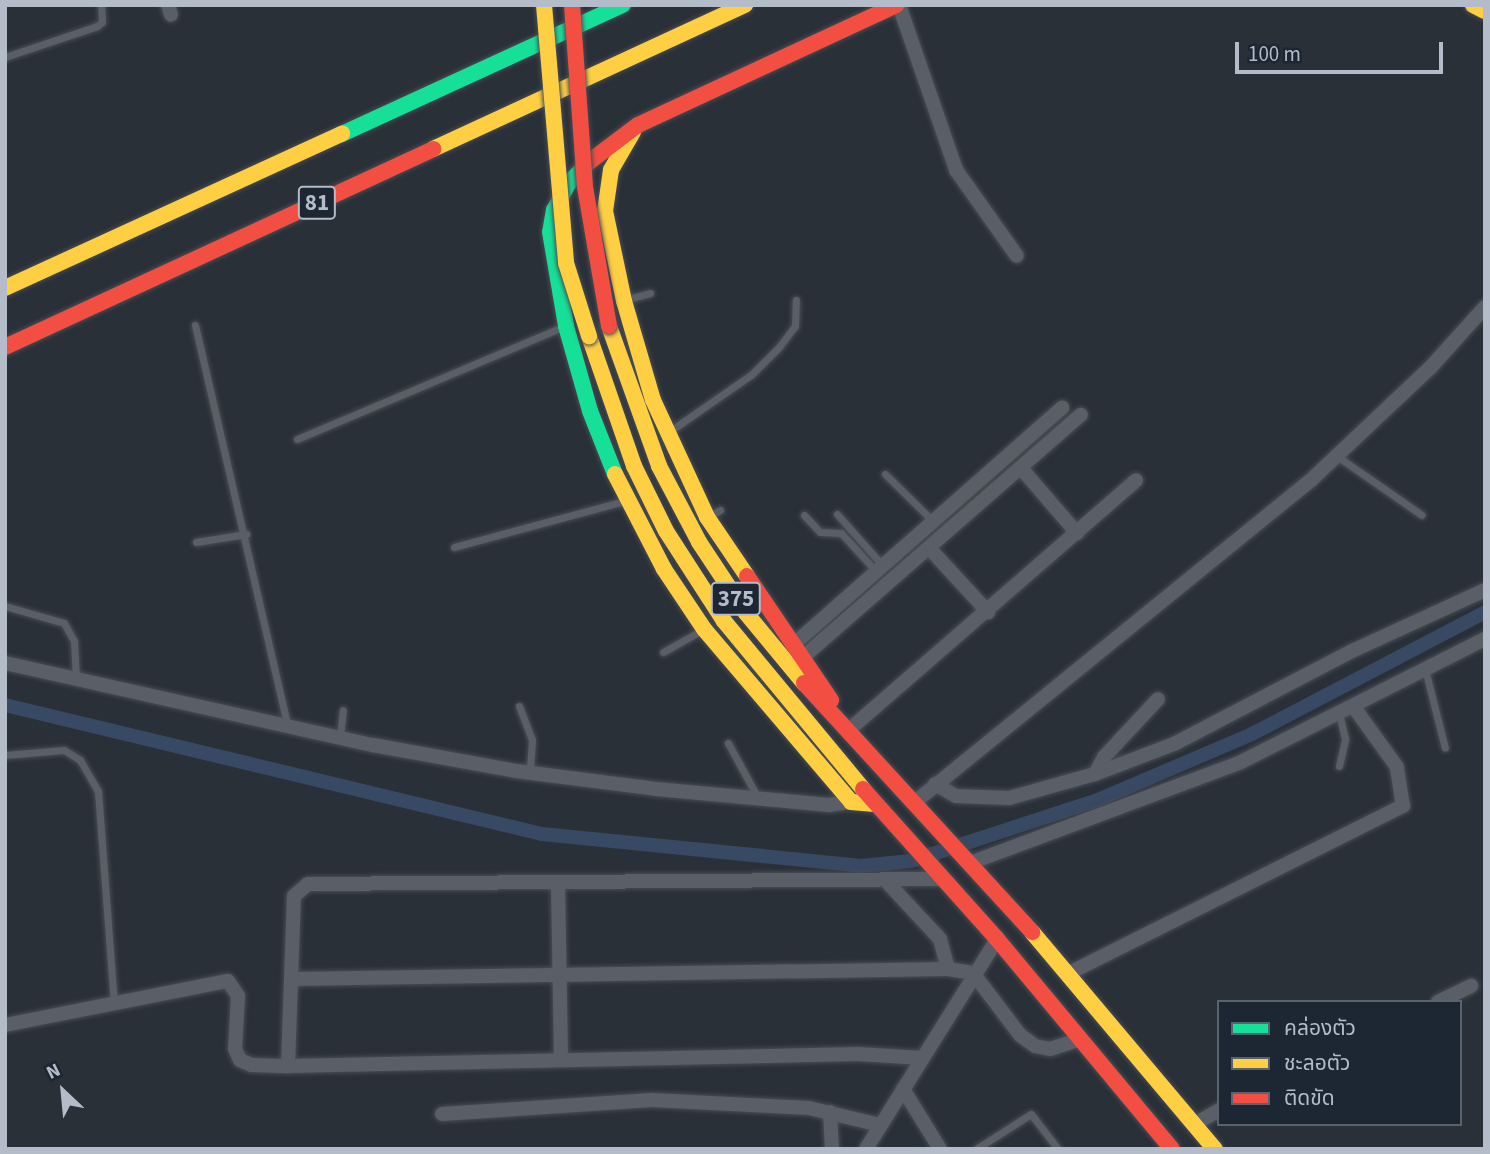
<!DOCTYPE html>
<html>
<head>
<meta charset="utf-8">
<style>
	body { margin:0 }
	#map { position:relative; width:1490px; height:1154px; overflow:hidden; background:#2a3038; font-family:"Source Sans 3","Noto Sans Thai",sans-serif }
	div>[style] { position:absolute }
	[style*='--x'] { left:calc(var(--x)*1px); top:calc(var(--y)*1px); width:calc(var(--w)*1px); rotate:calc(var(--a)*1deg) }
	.canal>* { height:14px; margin:-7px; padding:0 7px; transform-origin:7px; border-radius:7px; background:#384963 }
	.roads { filter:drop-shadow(0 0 2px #484c53) drop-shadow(0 0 2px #484c53) }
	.lane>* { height:7px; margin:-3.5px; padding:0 3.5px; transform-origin:3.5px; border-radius:3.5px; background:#5a5e66 }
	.street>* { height:14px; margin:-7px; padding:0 7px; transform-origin:7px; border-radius:7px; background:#5a5e66 }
	.fast>* { height:16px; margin:-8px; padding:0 8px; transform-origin:8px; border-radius:8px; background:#16e098 }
	.slow>* { height:16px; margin:-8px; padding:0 8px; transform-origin:8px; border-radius:8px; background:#ffcf43 }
	.jam>* { height:16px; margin:-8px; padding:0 8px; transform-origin:8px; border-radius:8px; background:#f24e42 }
	.bridges { filter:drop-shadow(0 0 2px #484c55) drop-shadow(0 0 2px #484c55) }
	.slow-bridge>* { height:16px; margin:-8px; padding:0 8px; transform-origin:8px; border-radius:8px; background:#ffcf43 }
	.jam-bridge>* { height:16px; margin:-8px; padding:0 8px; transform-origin:8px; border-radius:8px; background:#f24e42 }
	span { translate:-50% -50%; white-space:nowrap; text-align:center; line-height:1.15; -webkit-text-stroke:6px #1d2633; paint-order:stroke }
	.shield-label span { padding:2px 5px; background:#1d2633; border:2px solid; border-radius:5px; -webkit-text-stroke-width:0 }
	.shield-label { font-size:23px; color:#b4bcc9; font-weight:700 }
	.frame { position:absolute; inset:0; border:7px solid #b4bcc9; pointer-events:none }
	.legend { position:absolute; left:1217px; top:1000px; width:245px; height:126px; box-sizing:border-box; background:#1d2633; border:2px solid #59626f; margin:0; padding:9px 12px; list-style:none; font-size:21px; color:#b4bcc9 }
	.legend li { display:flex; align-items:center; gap:14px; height:35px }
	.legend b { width:35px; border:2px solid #59626f }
	.north { position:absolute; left:28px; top:1056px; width:70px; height:70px; -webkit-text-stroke:5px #1d2633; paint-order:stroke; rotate:334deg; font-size:19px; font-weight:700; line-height:28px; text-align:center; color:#b4bcc9 }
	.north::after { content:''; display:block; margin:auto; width:24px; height:32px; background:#b4bcc9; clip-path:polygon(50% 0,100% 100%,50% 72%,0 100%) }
	.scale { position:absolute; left:1235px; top:42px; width:208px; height:32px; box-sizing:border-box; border:4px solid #b4bcc9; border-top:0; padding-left:9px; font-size:21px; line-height:24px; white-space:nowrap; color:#b4bcc9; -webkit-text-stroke:5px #1d2633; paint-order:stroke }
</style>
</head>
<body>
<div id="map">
	<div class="canal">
		<i style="--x:5;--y:705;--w:552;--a:13.51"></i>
		<i style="--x:542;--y:834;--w:321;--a:5.7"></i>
		<i style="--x:861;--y:866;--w:50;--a:-5.7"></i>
		<i style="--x:911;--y:861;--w:197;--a:-18.1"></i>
		<i style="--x:1098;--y:800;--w:168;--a:-23.2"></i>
		<i style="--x:1252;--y:734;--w:263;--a:-27.6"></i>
	</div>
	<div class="roads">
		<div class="lane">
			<i style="--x:5;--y:57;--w:97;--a:-18.6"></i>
			<i style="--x:97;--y:26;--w:6;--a:-39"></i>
			<i style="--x:102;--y:22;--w:17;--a:-93"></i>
			<i style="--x:624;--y:300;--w:27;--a:-15"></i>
			<i style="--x:195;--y:325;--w:410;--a:77"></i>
			<i style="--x:670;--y:431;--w:98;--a:-34.7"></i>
			<i style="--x:751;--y:375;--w:40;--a:-45"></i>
			<i style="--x:779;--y:347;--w:26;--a:-53"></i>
			<i style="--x:795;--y:326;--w:26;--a:-88"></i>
			<i style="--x:297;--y:439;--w:291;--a:-22.9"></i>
			<i style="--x:1337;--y:456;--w:103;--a:34.8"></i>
			<i style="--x:885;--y:474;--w:67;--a:44.4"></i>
			<i style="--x:837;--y:514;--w:69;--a:48.5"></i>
			<i style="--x:804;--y:515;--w:23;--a:47"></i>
			<i style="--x:820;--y:532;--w:21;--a:3"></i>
			<i style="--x:841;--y:533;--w:52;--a:47.4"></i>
			<i style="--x:708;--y:517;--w:14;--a:-30"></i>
			<i style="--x:196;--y:542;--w:51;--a:-9.1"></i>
			<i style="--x:454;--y:547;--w:180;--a:-15.1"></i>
			<i style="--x:5;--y:606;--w:61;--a:16.1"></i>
			<i style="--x:64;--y:623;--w:21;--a:61"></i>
			<i style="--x:74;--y:641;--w:37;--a:87"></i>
			<i style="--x:663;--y:652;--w:47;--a:-29.3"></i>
			<i style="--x:1425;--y:669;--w:81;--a:75.8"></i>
			<i style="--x:519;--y:706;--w:36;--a:69"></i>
			<i style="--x:532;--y:740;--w:32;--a:94"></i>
			<i style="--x:340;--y:737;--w:27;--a:-84"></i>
			<i style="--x:728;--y:743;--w:63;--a:61.4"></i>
			<i style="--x:5;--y:755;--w:59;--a:-4.8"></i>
			<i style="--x:64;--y:750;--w:19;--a:32"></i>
			<i style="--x:80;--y:760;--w:36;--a:60"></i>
			<i style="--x:98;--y:791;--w:213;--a:85.7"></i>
			<i style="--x:1339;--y:766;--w:28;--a:-77"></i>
			<i style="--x:1345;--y:739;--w:28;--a:-103"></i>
			<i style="--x:976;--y:1149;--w:65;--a:-32.5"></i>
			<i style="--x:1031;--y:1114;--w:44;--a:52.4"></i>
		</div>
		<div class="street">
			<i style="--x:168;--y:5;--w:10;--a:73"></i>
			<i style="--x:899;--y:5;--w:175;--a:70.9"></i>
			<i style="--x:956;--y:170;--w:105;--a:54.7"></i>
			<i style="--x:1021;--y:468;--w:86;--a:49.3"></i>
			<i style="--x:930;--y:549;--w:86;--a:47.4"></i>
			<i style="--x:793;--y:645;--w:359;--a:-41.4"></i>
			<i style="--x:802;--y:658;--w:370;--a:-41.1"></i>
			<i style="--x:5;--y:663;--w:377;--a:12.6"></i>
			<i style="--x:373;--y:745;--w:145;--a:10.3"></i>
			<i style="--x:516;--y:771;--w:141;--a:7.3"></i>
			<i style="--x:656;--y:789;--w:174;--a:5.3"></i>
			<i style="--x:829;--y:805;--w:22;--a:-8"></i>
			<i style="--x:850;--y:729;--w:379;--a:-41"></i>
			<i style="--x:1095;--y:774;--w:19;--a:-62"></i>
			<i style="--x:1104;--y:757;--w:79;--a:-47"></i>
			<i style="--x:935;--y:784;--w:24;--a:30"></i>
			<i style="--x:956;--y:796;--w:53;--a:2.2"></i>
			<i style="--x:1009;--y:798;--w:89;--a:-15.6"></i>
			<i style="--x:1095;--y:774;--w:85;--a:-20.8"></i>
			<i style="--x:1174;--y:744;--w:201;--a:-27.6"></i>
			<i style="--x:1352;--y:651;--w:146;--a:-24.6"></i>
			<i style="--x:915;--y:802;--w:510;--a:-39.12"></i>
			<i style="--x:1311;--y:480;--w:163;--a:-43.3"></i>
			<i style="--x:1430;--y:368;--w:82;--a:-48"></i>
			<i style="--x:970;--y:863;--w:289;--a:-20.4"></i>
			<i style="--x:1241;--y:762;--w:273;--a:-26.8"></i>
			<i style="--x:887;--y:882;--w:78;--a:47.1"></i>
			<i style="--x:940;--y:939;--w:31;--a:75"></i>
			<i style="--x:558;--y:885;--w:175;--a:89"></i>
			<i style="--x:1067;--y:974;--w:376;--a:-26.6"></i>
			<i style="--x:1403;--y:806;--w:39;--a:-99"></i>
			<i style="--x:1397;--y:767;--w:75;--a:-125.8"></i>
			<i style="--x:291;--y:979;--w:657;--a:-0.87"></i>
			<i style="--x:948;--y:969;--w:25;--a:9"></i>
			<i style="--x:973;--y:973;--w:78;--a:52.8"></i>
			<i style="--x:1020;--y:1035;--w:19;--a:36"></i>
			<i style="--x:1035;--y:1046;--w:15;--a:11"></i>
			<i style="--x:1050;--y:1049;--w:29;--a:-18"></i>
			<i style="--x:1438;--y:1002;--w:37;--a:-26"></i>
			<i style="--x:5;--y:1025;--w:227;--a:-11.2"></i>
			<i style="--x:228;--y:981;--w:18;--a:56"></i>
			<i style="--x:238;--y:996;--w:53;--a:93.2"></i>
			<i style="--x:235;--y:1049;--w:12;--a:66"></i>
			<i style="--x:240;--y:1060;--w:12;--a:24"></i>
			<i style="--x:251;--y:1065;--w:37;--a:2"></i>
			<i style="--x:923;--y:1058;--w:65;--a:-176.5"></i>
			<i style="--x:858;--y:1054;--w:570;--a:178.79"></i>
			<i style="--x:288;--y:1066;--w:170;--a:-88"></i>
			<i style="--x:294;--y:896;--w:18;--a:-41"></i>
			<i style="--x:308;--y:884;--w:635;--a:-0.45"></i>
			<i style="--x:903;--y:1089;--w:70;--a:58.3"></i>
			<i style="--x:830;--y:1112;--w:37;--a:87"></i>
			<i style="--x:442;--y:1114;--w:210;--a:-3.8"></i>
			<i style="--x:652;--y:1100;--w:157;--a:2.9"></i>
			<i style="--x:809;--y:1108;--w:73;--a:13.5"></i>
			<i style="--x:1195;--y:1124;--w:28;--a:-30"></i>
			<i style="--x:866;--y:1149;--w:248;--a:-58"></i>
		</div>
		<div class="fast">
			<i style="--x:342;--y:134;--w:309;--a:-24.7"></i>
			<i style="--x:589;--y:162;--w:30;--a:134"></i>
			<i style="--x:568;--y:184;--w:30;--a:118"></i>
			<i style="--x:554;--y:210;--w:22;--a:100"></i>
			<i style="--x:550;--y:232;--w:95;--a:80.3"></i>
			<i style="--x:566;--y:326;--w:88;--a:74.2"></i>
			<i style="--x:590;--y:411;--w:68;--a:68.4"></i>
		</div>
		<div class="slow">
			<i style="--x:1473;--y:5;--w:13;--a:27"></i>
			<i style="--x:633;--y:132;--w:44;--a:120.1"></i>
			<i style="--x:611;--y:170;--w:41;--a:98.3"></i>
			<i style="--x:605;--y:211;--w:92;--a:78.1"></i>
			<i style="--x:624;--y:301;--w:103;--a:73.7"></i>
			<i style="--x:653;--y:400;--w:129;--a:65.2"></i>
			<i style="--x:707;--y:517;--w:71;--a:55.9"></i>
			<i style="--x:433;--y:149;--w:344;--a:-24.8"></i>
			<i style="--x:5;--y:288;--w:371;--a:-24.6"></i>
			<i style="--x:609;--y:326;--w:149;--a:70.3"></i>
			<i style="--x:659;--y:466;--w:86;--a:62.2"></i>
			<i style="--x:699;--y:542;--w:85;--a:56.5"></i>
			<i style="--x:746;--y:613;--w:91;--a:50.4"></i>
			<i style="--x:589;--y:336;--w:138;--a:70.9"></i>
			<i style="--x:634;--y:466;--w:72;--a:63.8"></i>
			<i style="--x:666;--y:531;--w:107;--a:57.2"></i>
			<i style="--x:724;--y:621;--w:218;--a:50.4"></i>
			<i style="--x:615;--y:474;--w:107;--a:62.7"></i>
			<i style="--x:664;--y:569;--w:72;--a:56.3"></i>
			<i style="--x:704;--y:629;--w:227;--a:49.6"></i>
			<i style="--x:851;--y:802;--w:24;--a:5"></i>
			<i style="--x:1032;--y:932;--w:284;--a:49.9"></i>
		</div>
		<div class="jam">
			<i style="--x:589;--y:162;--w:61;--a:-37.1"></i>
			<i style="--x:638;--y:125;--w:285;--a:-24.9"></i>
			<i style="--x:5;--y:347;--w:472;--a:-24.8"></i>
			<i style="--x:747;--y:576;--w:150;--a:55.9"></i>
			<i style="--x:804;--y:683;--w:338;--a:47.5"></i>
			<i style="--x:863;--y:789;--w:201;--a:48.2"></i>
			<i style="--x:997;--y:939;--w:273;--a:50.2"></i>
		</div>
	</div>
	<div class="bridges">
		<div class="slow-bridge">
			<i style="--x:544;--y:5;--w:259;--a:85.1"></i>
			<i style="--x:566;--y:263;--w:77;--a:72.5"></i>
		</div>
		<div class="jam-bridge">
			<i style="--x:572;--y:5;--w:182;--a:85.9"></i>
			<i style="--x:585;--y:187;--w:141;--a:80.2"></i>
		</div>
	</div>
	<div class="shield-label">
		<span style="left:317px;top:203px">81</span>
		<span style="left:736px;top:599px">375</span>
	</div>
	<div class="frame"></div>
	<ul class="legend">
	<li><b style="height:9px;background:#16e098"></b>คล่องตัว</li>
	<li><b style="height:9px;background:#ffcf43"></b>ชะลอตัว</li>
	<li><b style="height:9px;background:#f24e42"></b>ติดขัด</li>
	</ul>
	<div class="north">N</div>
	<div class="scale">100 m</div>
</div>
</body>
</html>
